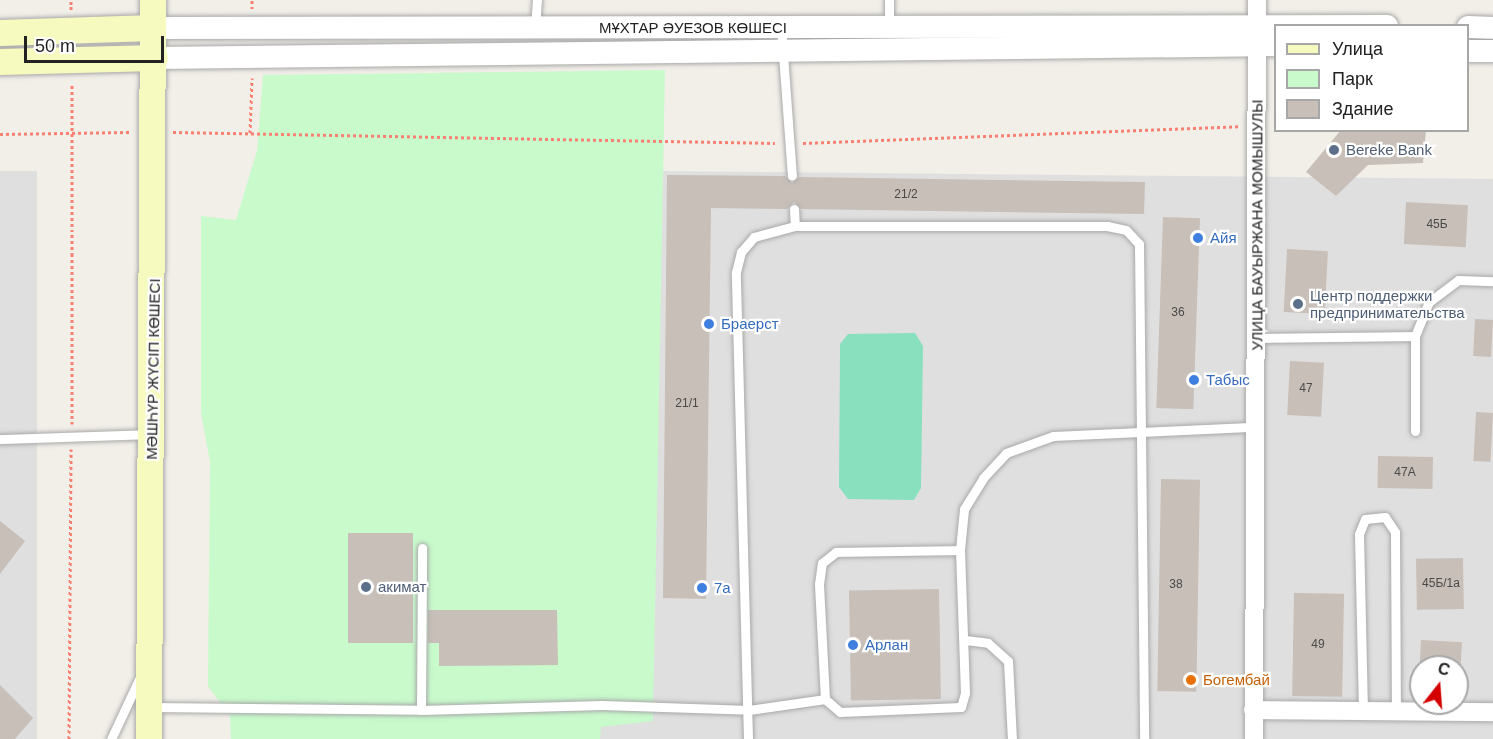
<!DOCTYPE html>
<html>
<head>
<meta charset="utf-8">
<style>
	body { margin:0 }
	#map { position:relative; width:1493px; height:739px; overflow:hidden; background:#f2efe9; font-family:Arial,sans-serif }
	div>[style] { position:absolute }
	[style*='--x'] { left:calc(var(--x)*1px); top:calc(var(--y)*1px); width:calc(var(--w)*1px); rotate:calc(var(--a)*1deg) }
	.residential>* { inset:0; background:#e0dfdf; transform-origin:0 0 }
	.park>* { inset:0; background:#c8facc }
	.pitch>* { inset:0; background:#88e0be }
	.building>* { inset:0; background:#c7bfb8; transform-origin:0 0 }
	.path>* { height:3px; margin-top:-1.5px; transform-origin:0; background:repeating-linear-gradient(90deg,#fa8072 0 3px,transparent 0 6px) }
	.roads { filter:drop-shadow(0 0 2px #a9a9a9) drop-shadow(0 0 2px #a9a9a9) }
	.service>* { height:9px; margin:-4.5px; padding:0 4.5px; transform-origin:4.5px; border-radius:4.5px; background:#fff }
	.minor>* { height:18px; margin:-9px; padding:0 9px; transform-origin:9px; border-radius:9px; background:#fff }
	.tertiary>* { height:22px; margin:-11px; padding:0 11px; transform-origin:11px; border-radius:11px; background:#fff }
	.secondary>* { height:26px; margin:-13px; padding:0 13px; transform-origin:13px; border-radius:13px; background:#f7fabf }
	.dots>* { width:16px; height:16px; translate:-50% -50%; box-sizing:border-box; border:3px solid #fff; border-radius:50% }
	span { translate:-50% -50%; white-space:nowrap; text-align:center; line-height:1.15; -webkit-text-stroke:4.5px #fff; paint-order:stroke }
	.number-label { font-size:12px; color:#4b4948 }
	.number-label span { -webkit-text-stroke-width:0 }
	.street-label { font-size:15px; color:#222 }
	.service-label { font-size:15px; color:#4e5e75 }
	.left { translate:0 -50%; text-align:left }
	.shop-label { font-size:15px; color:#366cbe }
	.food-label { font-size:15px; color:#c56008 }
	.legend { position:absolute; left:1274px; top:24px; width:195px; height:108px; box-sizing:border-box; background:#fff; border:2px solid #a7a7a7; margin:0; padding:8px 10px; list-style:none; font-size:18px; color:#222 }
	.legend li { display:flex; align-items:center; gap:12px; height:30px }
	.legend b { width:30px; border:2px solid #a7a7a7 }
	.north { position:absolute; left:1409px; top:655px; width:60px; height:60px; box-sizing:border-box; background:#fff; border:2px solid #a7a7a7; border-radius:50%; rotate:17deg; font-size:16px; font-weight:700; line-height:24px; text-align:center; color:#222 }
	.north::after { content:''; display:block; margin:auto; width:21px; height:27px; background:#d40000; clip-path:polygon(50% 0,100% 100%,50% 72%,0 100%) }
	.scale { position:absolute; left:24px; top:36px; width:140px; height:27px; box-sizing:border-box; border:3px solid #222; border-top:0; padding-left:8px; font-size:18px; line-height:21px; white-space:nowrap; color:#222; -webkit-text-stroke:4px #fff; paint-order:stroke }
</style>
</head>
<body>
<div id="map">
	<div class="residential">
		<i style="clip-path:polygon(evenodd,251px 167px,1493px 179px,1493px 739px,245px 739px,251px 167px,1421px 667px,1457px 667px,1457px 703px,1421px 703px,1421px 667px)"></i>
		<i style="left:0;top:171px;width:37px;height:568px"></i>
	</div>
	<div class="park">
		<i style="clip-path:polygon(665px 70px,653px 721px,601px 727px,600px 739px,231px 739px,230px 716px,208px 686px,210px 462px,201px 413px,201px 216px,236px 220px,257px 151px,263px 75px)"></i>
	</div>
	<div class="pitch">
		<i style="clip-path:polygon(915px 333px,923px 346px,921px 488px,914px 500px,848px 499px,839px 487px,840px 344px,848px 334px)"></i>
	</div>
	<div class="building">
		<i style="clip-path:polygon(1341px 130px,1426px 130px,1423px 163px,1368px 165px,1336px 196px,1306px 172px)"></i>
		<i style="clip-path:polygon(667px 175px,785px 176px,792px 183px,799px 177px,1145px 182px,1144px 214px,801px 209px,794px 202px,787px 209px,711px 208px,706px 599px,663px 598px)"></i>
		<i style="left:1406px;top:202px;width:62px;height:42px;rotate:3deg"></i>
		<i style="left:1163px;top:217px;width:37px;height:191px;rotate:2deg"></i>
		<i style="left:1287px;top:249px;width:41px;height:63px;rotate:3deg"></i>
		<i style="left:1475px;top:319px;width:18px;height:37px;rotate:3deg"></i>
		<i style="left:1290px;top:361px;width:34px;height:54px;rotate:3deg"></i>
		<i style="left:1476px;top:412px;width:17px;height:49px;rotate:3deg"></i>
		<i style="left:1378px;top:456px;width:55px;height:32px;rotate:1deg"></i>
		<i style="left:1161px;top:479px;width:39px;height:212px;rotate:1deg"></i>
		<i style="clip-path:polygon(0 521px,25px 541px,0 574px)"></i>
		<i style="left:348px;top:533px;width:65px;height:110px"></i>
		<i style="left:1463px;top:558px;width:51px;height:47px;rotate:89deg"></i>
		<i style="left:939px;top:589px;width:110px;height:90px;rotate:89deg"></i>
		<i style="left:1294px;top:593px;width:50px;height:103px;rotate:1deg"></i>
		<i style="clip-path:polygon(428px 610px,557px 610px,558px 665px,439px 666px,439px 643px,428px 643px)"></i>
		<i style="left:1421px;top:640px;width:41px;height:27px;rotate:3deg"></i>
		<i style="clip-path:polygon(0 685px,33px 718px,15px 739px,0 739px)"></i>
	</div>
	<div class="path">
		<i style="--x:252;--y:9;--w:9;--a:-90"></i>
		<i style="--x:71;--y:10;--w:10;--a:-90"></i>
		<i style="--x:173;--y:132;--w:602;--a:1.05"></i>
		<i style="--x:250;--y:133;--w:55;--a:-87.9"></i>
		<i style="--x:0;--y:134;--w:130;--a:-0.9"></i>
		<i style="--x:803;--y:143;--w:437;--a:-2.2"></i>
		<i style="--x:72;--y:424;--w:341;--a:-90"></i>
		<i style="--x:69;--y:739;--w:290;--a:-89.6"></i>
	</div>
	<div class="roads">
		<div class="service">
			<i style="--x:889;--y:26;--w:26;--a:-90"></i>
			<i style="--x:781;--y:27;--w:149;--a:85.8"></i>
			<i style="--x:535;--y:28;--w:28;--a:-86"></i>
			<i style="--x:794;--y:209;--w:17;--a:87"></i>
			<i style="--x:795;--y:226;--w:312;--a:0"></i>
			<i style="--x:1107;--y:226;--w:19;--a:12"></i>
			<i style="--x:1126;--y:230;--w:19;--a:47"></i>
			<i style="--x:1139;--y:244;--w:495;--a:89.4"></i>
			<i style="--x:1256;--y:338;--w:159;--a:-0.7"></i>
			<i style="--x:1415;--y:431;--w:95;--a:-90"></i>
			<i style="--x:1415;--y:336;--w:37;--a:-68"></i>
			<i style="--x:1429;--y:302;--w:36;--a:-37"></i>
			<i style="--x:1458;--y:280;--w:35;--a:2"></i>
			<i style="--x:0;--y:439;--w:148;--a:-1.9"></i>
			<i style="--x:965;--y:640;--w:23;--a:7"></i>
			<i style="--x:988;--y:643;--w:27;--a:42"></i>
			<i style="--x:1008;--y:661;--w:78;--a:87.1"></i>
			<i style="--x:825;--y:699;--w:115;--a:-93"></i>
			<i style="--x:819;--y:584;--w:21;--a:-82"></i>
			<i style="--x:822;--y:563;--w:18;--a:-38"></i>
			<i style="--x:836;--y:552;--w:124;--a:-0.9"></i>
			<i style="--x:150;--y:707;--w:271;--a:0.6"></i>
			<i style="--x:421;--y:710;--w:181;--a:-1.6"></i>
			<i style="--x:602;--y:705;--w:147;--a:1.9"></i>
			<i style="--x:749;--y:710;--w:77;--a:-8.2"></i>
			<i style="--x:825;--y:699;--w:20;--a:41"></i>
			<i style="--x:840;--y:712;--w:121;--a:-2.4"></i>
			<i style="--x:961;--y:707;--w:15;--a:-74"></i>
			<i style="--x:965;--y:693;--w:143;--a:-92"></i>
			<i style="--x:960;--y:550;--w:41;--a:-84.4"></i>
			<i style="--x:964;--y:509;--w:36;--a:-58"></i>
			<i style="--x:983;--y:478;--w:34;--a:-47"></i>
			<i style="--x:1006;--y:453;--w:50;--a:-19.9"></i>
			<i style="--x:1053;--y:436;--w:202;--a:-2.6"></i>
			<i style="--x:421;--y:710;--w:162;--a:-89.6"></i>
			<i style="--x:1363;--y:711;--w:177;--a:-91.3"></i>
			<i style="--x:1359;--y:534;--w:16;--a:-68"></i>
			<i style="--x:1365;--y:519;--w:20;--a:-6"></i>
			<i style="--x:1385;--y:517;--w:18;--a:56"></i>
			<i style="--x:1395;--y:532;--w:179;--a:89.7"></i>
			<i style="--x:111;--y:739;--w:71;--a:-64.9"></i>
			<i style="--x:748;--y:739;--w:467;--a:-91.5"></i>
			<i style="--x:736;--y:272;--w:21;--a:-76"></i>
			<i style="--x:741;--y:252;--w:20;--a:-49"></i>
			<i style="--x:754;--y:237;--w:42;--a:-15"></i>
		</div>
		<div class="minor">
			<i style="--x:1253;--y:710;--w:240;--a:0.5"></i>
			<i style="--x:1254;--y:739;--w:739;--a:-89.77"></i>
		</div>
		<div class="tertiary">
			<i style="--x:1468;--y:27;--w:25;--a:2"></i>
			<i style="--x:153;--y:28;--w:1234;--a:-0.09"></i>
			<i style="--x:1468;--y:51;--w:25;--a:0"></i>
			<i style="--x:155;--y:58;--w:1121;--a:-0.66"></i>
		</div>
		<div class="secondary">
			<i style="--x:0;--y:33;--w:153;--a:-1.9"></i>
			<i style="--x:0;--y:62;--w:155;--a:-1.5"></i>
			<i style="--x:149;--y:739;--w:739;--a:-89.69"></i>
		</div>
	</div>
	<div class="dots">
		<i style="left:1334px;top:150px;background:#5c6f8a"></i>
		<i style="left:1198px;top:238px;background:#3f7fe0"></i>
		<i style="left:1298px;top:304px;background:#5c6f8a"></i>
		<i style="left:709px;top:324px;background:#3f7fe0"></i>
		<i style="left:1194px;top:380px;background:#3f7fe0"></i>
		<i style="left:366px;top:587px;background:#5c6f8a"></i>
		<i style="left:702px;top:588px;background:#3f7fe0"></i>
		<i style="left:853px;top:645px;background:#3f7fe0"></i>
		<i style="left:1191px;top:680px;background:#e8710a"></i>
	</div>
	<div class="number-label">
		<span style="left:906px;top:195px">21/2</span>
		<span style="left:1437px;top:225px">45Б</span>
		<span style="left:1178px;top:313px">36</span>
		<span style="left:1306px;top:389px">47</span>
		<span style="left:687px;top:404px">21/1</span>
		<span style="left:1405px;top:473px">47А</span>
		<span style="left:1441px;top:584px">45Б/1а</span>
		<span style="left:1176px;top:585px">38</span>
		<span style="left:1318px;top:645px">49</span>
	</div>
	<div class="street-label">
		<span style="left:693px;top:28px">МҰХТАР ӘУЕЗОВ КӨШЕСІ</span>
		<span style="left:1257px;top:225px;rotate:-90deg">УЛИЦА БАУЫРЖАНА МОМЫШУЛЫ</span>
		<span style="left:153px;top:369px;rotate:-89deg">МӘШҺҮР ЖҮСІП КӨШЕСІ</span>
	</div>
	<div class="service-label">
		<span class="left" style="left:1346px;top:150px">Bereke Bank</span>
		<span class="left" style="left:1310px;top:304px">Центр поддержки<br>предпринимательства</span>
		<span class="left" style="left:378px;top:587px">акимат</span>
	</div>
	<div class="shop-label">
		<span class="left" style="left:1210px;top:238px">Айя</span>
		<span class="left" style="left:721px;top:324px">Браерст</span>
		<span class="left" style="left:1206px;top:380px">Табыс</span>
		<span class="left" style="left:714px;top:588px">7а</span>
		<span class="left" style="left:865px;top:645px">Арлан</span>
	</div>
	<div class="food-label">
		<span class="left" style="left:1203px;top:680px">Богембай</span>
	</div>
	<ul class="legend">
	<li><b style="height:8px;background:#f7fabf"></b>Улица</li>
	<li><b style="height:16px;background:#c8facc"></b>Парк</li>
	<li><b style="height:16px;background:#c7bfb8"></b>Здание</li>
	</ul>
	<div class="north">С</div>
	<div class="scale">50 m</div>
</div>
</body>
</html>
